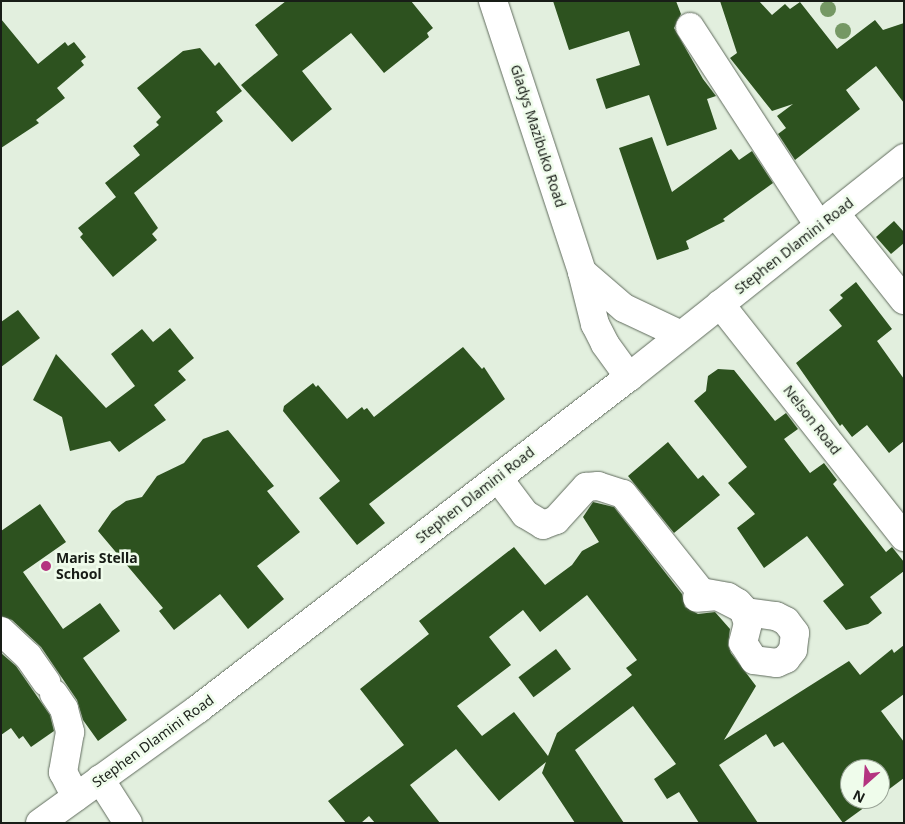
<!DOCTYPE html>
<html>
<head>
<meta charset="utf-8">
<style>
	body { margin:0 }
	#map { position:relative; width:905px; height:824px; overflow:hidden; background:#e2efde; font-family:"Noto Sans",sans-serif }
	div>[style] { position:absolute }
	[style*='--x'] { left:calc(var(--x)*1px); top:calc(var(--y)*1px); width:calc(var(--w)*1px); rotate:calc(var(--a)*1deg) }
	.building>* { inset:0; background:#2d521f; transform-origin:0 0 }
	.roads { filter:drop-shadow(0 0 1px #606b5d) drop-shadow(0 0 1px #606b5d) }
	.minor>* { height:28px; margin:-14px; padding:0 14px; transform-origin:14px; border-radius:14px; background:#fff }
	.trees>* { width:16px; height:16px; margin:-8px; border-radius:50%; background:#759864 }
	.dots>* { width:14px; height:14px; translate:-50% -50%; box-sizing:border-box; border:2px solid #effceb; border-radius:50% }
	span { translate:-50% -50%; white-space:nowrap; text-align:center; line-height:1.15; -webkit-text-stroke:5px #effceb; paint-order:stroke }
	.street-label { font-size:14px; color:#181d17 }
	.poi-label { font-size:14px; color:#181d17; font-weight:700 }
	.left { translate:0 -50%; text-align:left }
	.frame { position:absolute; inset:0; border:2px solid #181d17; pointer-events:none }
	.north { position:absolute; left:840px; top:759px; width:50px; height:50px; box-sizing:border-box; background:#effceb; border:1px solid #99a396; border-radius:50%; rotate:206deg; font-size:14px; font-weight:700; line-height:20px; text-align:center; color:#181d17 }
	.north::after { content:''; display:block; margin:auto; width:18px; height:22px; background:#b43480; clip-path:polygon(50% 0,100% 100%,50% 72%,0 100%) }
</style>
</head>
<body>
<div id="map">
	<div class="building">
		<i style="clip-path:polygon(286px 1px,411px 1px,433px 28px,427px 33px,429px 37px,384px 73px,351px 33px,302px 71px,332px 109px,292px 142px,241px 85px,278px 55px,255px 25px)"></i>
		<i style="clip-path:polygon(553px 1px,676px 1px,681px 14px,674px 28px,703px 79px,716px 96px,707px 99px,717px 129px,667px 146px,649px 95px,606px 109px,596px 79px,640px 65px,629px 31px,569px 50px)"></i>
		<i style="clip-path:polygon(720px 1px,759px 1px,772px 15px,785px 4px,790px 9px,800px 2px,837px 49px,875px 20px,883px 30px,904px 23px,904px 103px,876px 66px,846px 90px,860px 109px,795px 160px,778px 134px,786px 128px,777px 116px,793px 104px,772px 111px,730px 58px,737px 53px)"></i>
		<i style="clip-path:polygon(1px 19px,38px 64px,65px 42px,68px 46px,74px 42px,86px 57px,81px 61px,84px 65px,57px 88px,65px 98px,36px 120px,39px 123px,1px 148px)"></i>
		<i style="clip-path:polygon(200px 48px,215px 66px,219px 62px,242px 91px,216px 112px,223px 121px,134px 193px,158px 228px,152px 234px,157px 240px,113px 277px,80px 237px,83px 234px,78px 228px,116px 197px,105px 183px,140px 155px,133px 146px,159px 125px,156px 122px,161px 117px,137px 88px,183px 51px)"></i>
		<i style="clip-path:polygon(652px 137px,672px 192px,731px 149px,739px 160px,752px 151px,773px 183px,723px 219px,725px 221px,686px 241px,689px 249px,657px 260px,619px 148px)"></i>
		<i style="clip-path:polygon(894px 221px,904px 232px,904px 243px,891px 254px,876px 237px)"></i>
		<i style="clip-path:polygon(856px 282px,892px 329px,877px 341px,904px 379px,904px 441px,889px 453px,867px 425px,852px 437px,842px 424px,840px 426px,796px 363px,842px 326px,829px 310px,843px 298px,840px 295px)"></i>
		<i style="clip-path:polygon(18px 310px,40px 338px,1px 367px,1px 322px)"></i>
		<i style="clip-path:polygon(170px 328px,194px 358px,178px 371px,186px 380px,154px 405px,166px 420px,119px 452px,110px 441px,70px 451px,62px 417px,33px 400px,56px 354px,106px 408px,135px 386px,111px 354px,142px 329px,153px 342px)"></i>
		<i style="clip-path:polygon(463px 347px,482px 369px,484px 367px,505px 399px,369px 504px,385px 523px,357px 545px,319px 498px,340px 481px,283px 411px,284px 406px,313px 383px,316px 387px,318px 385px,347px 419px,362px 407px,364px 410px,367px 408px,374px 417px)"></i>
		<i style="clip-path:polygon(718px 369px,734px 370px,775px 421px,786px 413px,798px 429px,784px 439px,810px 473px,824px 463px,837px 480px,833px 484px,886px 552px,892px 547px,904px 562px,904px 571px,870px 597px,882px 613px,868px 624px,846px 630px,823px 601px,844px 585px,807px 536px,764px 568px,737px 528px,755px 514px,728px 483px,747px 467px,694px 401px,706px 391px,708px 376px)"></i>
		<i style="clip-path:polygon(228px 430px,274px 486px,267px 491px,300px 532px,257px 566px,284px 599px,248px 629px,220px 594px,174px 630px,159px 611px,163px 608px,98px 531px,112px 511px,126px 501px,142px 497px,157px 476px,184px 463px,203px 439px)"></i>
		<i style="clip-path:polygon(668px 442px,698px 479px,703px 475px,720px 495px,674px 533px,628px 476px)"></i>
		<i style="clip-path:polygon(evenodd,593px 502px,614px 507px,682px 594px,685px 607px,698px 614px,715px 612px,730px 629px,728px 645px,731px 653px,756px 686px,724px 740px,849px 661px,860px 675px,892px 649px,894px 653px,904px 645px,904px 694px,881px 711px,904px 742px,904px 778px,880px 796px,880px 769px,850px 769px,850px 799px,876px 799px,843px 823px,783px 742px,774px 747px,766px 734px,719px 765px,758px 823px,699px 823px,679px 792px,667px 799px,654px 779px,676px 764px,633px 706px,575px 750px,624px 823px,575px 823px,542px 773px,546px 762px,499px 801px,456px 749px,410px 785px,440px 823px,375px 823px,369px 816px,361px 823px,346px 823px,328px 801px,404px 745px,360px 689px,429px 634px,419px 621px,514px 547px,545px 585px,572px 565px,582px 551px,599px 542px,583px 517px,593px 502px,587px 595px,637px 660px,626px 668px,632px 675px,557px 733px,548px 756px,514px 712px,482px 736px,457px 706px,511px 665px,489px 637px,523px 610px,540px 632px,587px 595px)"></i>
		<i style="clip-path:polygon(40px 504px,66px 542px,23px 572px,63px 629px,100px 603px,120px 631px,83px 658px,127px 720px,98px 741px,83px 720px,77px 700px,41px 647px,12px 620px,1px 616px,1px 531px)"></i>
		<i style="left:556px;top:649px;width:25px;height:47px;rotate:53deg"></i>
		<i style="clip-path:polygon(1px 653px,16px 666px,50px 715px,54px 731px,31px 747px,23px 736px,19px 739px,11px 728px,1px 735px)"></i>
	</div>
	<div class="roads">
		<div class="minor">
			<i style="--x:493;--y:1;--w:285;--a:71.8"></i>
			<i style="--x:582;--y:272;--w:54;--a:76"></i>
			<i style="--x:595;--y:324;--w:22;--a:63"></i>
			<i style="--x:605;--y:344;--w:41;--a:54"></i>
			<i style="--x:690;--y:27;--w:237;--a:57"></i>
			<i style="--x:835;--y:213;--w:111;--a:51.6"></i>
			<i style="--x:582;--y:272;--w:55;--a:40.6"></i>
			<i style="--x:624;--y:308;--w:63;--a:25.3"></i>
			<i style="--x:720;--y:304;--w:297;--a:51.7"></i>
			<i style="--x:498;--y:478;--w:45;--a:53.1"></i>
			<i style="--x:525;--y:514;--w:21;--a:31"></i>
			<i style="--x:543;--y:525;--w:14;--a:-21"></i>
			<i style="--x:556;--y:520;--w:45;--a:-47.7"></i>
			<i style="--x:586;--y:487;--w:12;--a:-5"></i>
			<i style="--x:598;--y:486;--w:26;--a:18"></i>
			<i style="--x:623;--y:494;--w:125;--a:51.5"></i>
			<i style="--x:701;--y:592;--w:27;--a:10"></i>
			<i style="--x:728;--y:597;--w:12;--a:31"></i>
			<i style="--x:738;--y:603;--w:12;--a:48"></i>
			<i style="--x:746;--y:612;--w:30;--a:8"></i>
			<i style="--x:776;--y:616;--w:11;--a:27"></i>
			<i style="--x:786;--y:621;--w:15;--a:53"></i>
			<i style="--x:795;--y:633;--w:17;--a:97"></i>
			<i style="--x:793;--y:650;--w:11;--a:128"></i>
			<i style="--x:786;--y:659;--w:10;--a:156"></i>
			<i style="--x:777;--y:663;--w:23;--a:-173"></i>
			<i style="--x:754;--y:660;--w:20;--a:-123"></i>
			<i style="--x:743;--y:643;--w:21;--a:-76"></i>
			<i style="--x:748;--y:623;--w:15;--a:-110"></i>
			<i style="--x:743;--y:609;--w:28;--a:-153"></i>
			<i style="--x:718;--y:596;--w:21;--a:175"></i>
			<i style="--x:1;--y:631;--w:37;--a:43"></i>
			<i style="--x:28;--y:656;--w:32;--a:55"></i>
			<i style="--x:54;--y:694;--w:18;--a:56"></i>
			<i style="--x:64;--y:709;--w:24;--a:75"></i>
			<i style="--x:70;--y:732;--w:41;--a:99.9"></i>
			<i style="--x:63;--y:772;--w:28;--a:63"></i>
			<i style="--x:100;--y:779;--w:52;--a:57.5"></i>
			<i style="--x:40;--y:823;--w:195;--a:-35.8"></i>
			<i style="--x:198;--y:709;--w:544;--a:-37.61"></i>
			<i style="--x:629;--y:377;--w:352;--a:-38.5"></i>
		</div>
	</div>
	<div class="trees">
		<i style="left:828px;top:9px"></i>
		<i style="left:843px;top:31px"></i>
	</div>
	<div class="dots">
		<i style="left:46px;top:566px;background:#b43480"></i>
	</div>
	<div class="street-label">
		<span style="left:538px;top:136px;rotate:72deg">Gladys Mazibuko Road</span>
		<span style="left:794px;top:246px;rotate:-38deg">Stephen Dlamini Road</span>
		<span style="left:812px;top:420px;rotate:52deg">Nelson Road</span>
		<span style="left:475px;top:495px;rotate:-38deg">Stephen Dlamini Road</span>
		<span style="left:153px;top:741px;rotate:-36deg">Stephen Dlamini Road</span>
	</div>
	<div class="poi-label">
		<span class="left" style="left:56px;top:566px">Maris Stella<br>School</span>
	</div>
	<div class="frame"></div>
	<div class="north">N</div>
</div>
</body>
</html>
